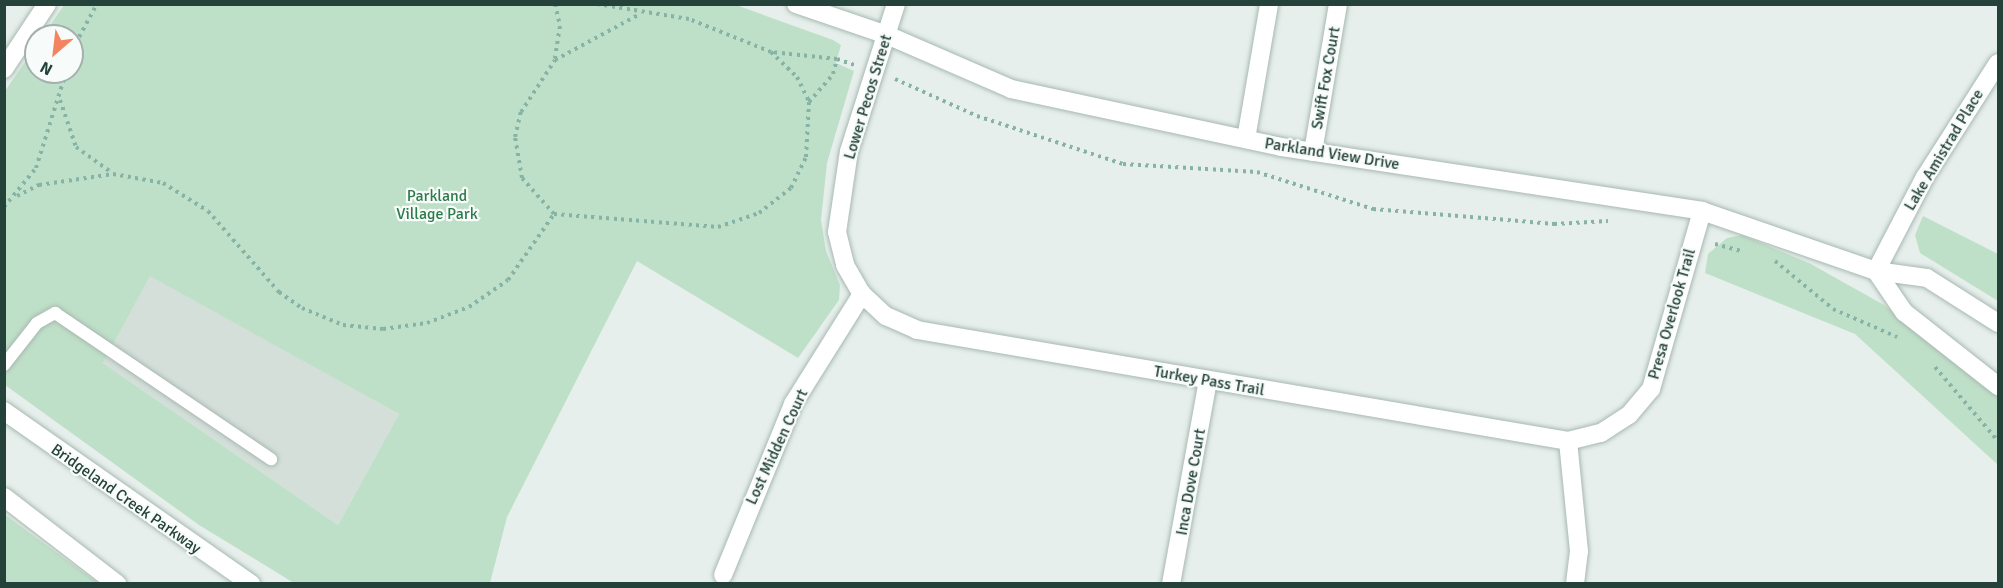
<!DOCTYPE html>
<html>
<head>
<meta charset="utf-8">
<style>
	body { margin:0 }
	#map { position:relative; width:2003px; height:588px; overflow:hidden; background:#e6efeb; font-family:Signika,sans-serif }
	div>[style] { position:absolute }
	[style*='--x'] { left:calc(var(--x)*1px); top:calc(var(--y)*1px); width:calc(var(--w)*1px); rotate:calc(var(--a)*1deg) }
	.built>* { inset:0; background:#d4dfda }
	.green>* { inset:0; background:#bfe0c8 }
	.path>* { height:4px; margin-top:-2px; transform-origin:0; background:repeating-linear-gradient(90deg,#86b3a5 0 3px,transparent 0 7.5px) }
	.roads { filter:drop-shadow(0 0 2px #a8b8b2) drop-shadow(0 0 2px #a8b8b2) }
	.service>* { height:12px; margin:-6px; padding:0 6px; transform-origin:6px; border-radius:6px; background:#fff }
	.minor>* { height:18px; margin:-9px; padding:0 9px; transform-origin:9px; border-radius:9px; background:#fff }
	.tertiary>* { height:18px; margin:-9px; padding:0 9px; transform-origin:9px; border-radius:9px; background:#fff }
	.secondary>* { height:18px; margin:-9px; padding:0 9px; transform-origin:9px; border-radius:9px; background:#fff }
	span { translate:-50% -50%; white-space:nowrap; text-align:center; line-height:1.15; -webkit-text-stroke:4.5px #f7fbf9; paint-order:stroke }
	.street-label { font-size:16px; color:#24423a }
	.park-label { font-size:16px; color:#2d7a4b }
	.frame { position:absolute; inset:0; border:6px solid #24423a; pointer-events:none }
	.north { position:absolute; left:24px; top:24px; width:60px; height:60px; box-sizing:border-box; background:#f7fbf9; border:2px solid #a3b1ad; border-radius:50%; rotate:208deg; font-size:16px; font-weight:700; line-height:24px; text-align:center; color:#24423a }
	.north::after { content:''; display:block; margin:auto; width:21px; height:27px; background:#f4845f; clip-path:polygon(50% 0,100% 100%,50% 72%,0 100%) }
</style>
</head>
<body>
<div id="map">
	<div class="built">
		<i style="clip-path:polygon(150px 275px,399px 414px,338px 525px,103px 363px)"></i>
	</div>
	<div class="green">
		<i style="clip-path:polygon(evenodd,64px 5px,736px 5px,833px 40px,841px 45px,836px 63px,854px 71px,827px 163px,821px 220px,826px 251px,840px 285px,839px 300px,798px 358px,637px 261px,507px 517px,490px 583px,294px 583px,199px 525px,5px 385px,5px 91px,36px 46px,36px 72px,72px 72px,72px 36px,43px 36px,64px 5px,150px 276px,399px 414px,338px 525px,103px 363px,150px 276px)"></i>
		<i style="clip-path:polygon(1923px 216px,1998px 254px,1998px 301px,1920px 253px,1915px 235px)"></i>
		<i style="clip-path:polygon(1742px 235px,1809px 263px,1884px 305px,1983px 381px,1998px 397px,1998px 465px,1855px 334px,1705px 273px,1708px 254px,1727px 238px)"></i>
		<i style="clip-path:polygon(4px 514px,27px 531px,98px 583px,5px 583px)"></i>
	</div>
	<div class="path">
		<i style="--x:555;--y:4;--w:23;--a:77"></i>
		<i style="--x:560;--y:26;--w:33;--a:99"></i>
		<i style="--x:72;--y:50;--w:52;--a:-61.5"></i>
		<i style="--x:771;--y:52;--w:36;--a:44"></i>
		<i style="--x:797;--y:77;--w:28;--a:64"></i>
		<i style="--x:837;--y:59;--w:18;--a:19"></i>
		<i style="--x:895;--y:79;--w:90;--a:24.3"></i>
		<i style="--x:977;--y:116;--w:154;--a:18.2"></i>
		<i style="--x:1123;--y:164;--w:134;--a:3.4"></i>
		<i style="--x:1257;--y:172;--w:122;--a:17.7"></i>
		<i style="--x:1373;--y:209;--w:182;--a:4.7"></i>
		<i style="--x:1554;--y:224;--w:54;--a:-3.2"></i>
		<i style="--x:60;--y:100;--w:50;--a:71.2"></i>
		<i style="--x:76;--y:147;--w:44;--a:35.8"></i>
		<i style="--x:17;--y:196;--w:25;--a:-27"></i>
		<i style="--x:39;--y:185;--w:75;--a:-8.5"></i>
		<i style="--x:113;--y:174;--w:51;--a:10.2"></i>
		<i style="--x:163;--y:183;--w:53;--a:31.9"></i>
		<i style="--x:208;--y:211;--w:108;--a:48.8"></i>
		<i style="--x:279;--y:292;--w:28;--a:35"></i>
		<i style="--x:302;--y:308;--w:44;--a:22.5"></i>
		<i style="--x:343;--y:325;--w:40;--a:5.7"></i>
		<i style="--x:383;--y:329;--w:44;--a:-7.8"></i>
		<i style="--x:427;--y:323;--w:45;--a:-20.9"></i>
		<i style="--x:469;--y:307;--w:47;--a:-34.7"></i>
		<i style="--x:508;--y:280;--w:80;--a:-55.1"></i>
		<i style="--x:554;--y:214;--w:165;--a:4.5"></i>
		<i style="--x:718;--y:227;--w:43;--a:-18.9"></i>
		<i style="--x:759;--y:213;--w:41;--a:-38"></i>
		<i style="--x:791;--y:188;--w:34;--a:-64"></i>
		<i style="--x:806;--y:157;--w:55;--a:-86.9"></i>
		<i style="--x:809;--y:102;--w:37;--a:-49"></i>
		<i style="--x:833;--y:74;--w:16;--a:-75"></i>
		<i style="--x:837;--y:59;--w:66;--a:-173.9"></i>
		<i style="--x:771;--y:52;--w:88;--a:-158.1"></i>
		<i style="--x:689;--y:19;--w:93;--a:-170.7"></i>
		<i style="--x:4;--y:207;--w:50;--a:-50.6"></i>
		<i style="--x:36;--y:168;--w:101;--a:-72.6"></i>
		<i style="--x:554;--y:214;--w:48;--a:-131.6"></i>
		<i style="--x:522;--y:178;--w:42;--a:-99.7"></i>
		<i style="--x:515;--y:137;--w:26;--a:-77"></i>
		<i style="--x:521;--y:112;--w:62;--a:-56.8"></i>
		<i style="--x:555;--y:60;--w:94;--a:-28.5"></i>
		<i style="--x:1715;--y:244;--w:28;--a:15"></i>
		<i style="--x:1775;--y:261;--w:75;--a:39.6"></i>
		<i style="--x:1833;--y:309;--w:70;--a:23.6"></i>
		<i style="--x:1935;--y:367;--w:97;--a:49.6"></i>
	</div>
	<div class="roads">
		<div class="service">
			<i style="--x:4;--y:365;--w:53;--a:-51.8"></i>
			<i style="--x:37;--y:323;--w:21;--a:-29"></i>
			<i style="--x:55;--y:313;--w:261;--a:34.1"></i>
		</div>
		<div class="minor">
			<i style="--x:796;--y:4;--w:96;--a:18.8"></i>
			<i style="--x:887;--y:35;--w:135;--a:23.5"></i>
			<i style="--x:1011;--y:89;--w:276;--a:12.1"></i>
			<i style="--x:1281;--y:147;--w:426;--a:8.6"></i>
			<i style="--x:1702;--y:211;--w:184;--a:19"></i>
			<i style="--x:1876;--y:271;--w:51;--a:7.8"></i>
			<i style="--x:1927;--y:278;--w:84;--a:32.4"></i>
			<i style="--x:896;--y:4;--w:154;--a:107.7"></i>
			<i style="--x:849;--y:151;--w:82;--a:98.4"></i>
			<i style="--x:837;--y:232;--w:34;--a:76"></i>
			<i style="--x:845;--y:265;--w:34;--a:60"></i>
			<i style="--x:862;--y:294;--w:33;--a:43"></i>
			<i style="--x:886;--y:316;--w:34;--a:24"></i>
			<i style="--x:917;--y:330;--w:660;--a:9.68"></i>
			<i style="--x:1568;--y:441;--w:34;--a:-14"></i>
			<i style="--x:1601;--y:433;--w:33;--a:-33"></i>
			<i style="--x:1629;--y:415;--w:34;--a:-50"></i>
			<i style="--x:1651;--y:389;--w:185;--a:-74"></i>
			<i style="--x:1246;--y:139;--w:137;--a:-80.3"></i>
			<i style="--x:1313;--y:152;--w:150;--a:-80.4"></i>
			<i style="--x:1876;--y:271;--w:106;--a:-62.5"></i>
			<i style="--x:1925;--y:177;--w:135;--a:-57.4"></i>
			<i style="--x:1876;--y:271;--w:50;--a:55.7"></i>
			<i style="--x:1904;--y:312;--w:120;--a:38.2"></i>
			<i style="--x:1568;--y:441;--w:111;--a:84.3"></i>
			<i style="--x:1579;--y:551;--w:33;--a:97"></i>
			<i style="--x:723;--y:575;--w:185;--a:-67.7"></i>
			<i style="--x:793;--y:404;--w:130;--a:-57.9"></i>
			<i style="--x:1171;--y:584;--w:206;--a:-79.7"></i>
		</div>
		<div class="tertiary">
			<i style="--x:4;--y:69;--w:78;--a:-56.5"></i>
		</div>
		<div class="secondary">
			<i style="--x:4;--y:411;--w:302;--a:35"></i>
			<i style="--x:4;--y:497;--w:143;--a:37.6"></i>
		</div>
	</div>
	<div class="street-label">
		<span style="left:1326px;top:78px;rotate:-80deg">Swift Fox Court</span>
		<span style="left:868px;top:97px;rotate:-73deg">Lower Pecos Street</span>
		<span style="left:1944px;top:150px;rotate:-59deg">Lake Amistrad Place</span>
		<span style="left:1332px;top:154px;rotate:9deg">Parkland View Drive</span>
		<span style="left:1672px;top:314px;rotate:-74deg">Presa Overlook Trail</span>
		<span style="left:1209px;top:381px;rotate:10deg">Turkey Pass Trail</span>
		<span style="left:777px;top:447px;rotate:-65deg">Lost Midden Court</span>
		<span style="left:1191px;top:482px;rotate:-80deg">Inca Dove Court</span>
		<span style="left:126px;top:499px;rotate:35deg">Bridgeland Creek Parkway</span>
	</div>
	<div class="park-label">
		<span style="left:437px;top:205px">Parkland<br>Village Park</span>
	</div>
	<div class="frame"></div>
	<div class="north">N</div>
</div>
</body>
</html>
